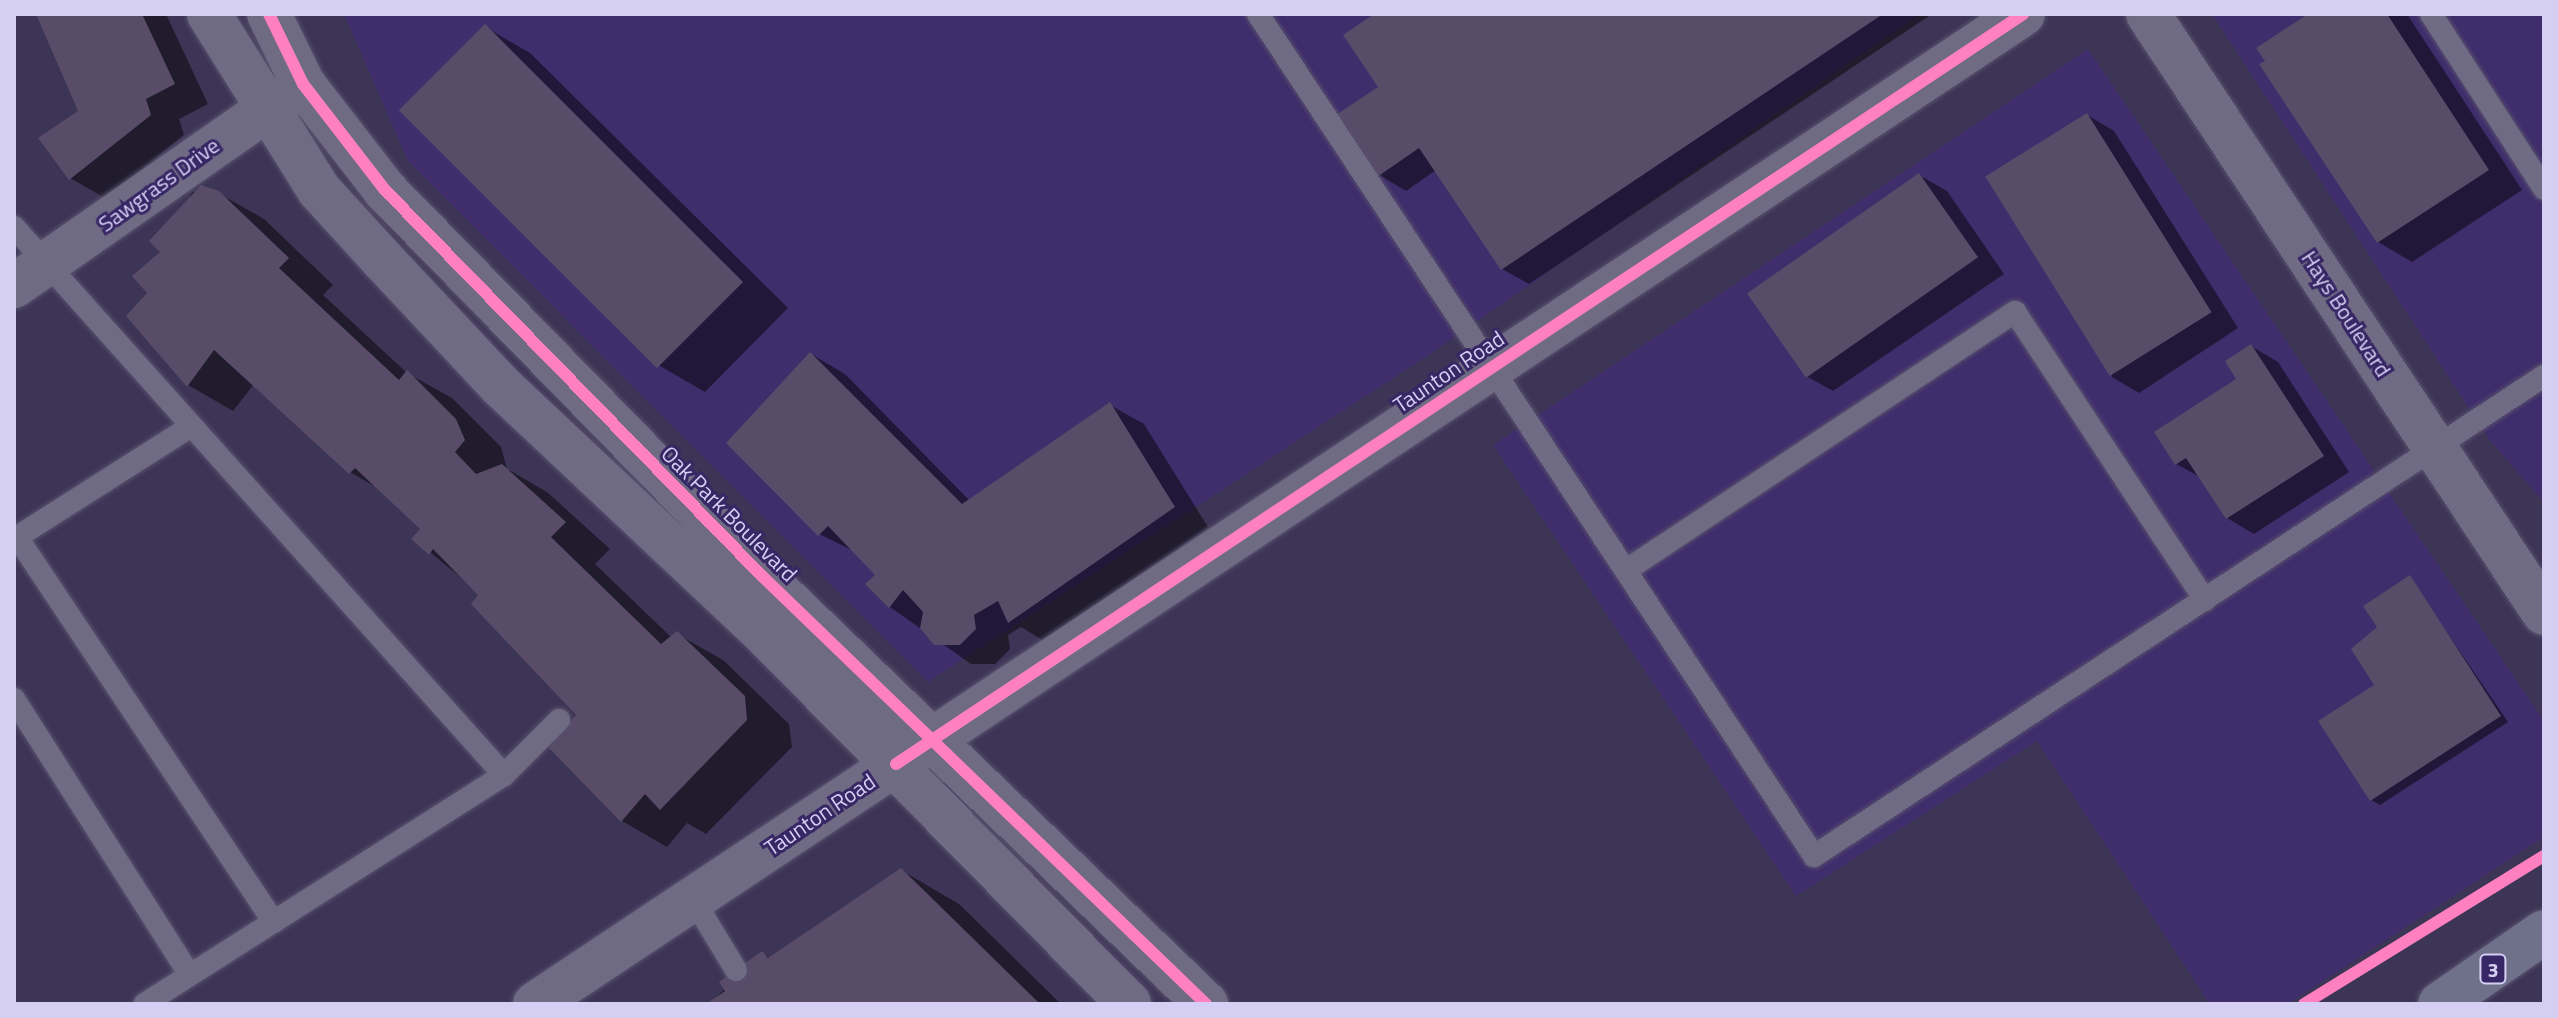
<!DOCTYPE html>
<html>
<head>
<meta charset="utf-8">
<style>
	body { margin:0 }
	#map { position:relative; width:2558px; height:1018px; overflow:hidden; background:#3d3556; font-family:"Titillium Web",sans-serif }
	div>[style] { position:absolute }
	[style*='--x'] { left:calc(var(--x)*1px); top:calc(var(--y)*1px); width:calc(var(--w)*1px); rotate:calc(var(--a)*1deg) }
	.built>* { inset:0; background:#3f2d6c }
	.shadow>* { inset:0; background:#0007 }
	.building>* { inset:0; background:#584c69; transform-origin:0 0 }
	.roads { filter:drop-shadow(0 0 2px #58516d) drop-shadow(0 0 2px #58516d) }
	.lane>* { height:22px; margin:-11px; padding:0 11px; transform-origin:11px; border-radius:11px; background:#706b84 }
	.street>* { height:44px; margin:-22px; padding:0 22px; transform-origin:22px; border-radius:22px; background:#706b84 }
	.secondary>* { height:44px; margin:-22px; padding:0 22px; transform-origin:22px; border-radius:22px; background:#706b84 }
	.primary>* { height:44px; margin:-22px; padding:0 22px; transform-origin:22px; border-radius:22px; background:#6f7089 }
	.cycleway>* { height:12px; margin:-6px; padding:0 6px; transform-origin:6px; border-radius:6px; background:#ff80c0 }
	span { translate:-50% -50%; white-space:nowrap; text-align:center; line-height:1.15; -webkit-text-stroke:6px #372764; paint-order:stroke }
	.shield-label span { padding:2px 6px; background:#372764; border:2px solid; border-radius:6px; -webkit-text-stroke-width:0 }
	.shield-label { font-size:20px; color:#d5cff4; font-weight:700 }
	.street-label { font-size:22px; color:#d5cff4 }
	.frame { position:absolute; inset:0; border:16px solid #d5cff4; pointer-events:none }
</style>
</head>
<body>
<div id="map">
	<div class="built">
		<i style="clip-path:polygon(344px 14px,1919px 14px,1430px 354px,928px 682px,408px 161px)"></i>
		<i style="clip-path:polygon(2212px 14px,2544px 14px,2544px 502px,2491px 442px)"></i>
		<i style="clip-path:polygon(2088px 49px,2544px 721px,2544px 837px,2288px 1004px,2210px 1004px,2037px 741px,1796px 896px,1493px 445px)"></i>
	</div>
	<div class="shadow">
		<i style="clip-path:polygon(38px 14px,166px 14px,208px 104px,179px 119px,184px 135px,105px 198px,70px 178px,80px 112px)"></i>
		<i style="clip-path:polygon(1378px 14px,1932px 14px,1529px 284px,1502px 269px,1436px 170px,1406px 191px,1379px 175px)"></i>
		<i style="clip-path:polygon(2311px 14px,2407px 14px,2522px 190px,2412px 262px,2378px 242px,2268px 62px)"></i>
		<i style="clip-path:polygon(485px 27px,530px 53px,788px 308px,705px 392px,660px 366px)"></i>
		<i style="clip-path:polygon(2087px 115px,2114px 131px,2238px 328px,2139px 393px,2112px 377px)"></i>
		<i style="clip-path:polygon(1919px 175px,1947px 191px,2004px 274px,1833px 391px,1806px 376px)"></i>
		<i style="clip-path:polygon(192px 192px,218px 193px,264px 219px,333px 285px,323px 295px,407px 373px,452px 398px,501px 447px,507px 469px,547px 492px,610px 549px,595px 564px,672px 638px,677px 634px,723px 660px,789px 724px,792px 747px,706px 834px,687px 823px,667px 847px,622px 821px,551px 747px,578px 715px,481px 594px,414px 539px,422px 529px,381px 490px,350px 472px,254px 384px,233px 411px,188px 385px,150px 293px)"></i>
		<i style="clip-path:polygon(2251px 346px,2278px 362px,2349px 472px,2254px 534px,2227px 518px,2202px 478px,2176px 464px,2239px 379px)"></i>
		<i style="clip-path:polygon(811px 354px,845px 374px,970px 501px,1110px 405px,1144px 424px,1208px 527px,1044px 641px,1021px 627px,1008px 635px,1010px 649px,995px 664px,971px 664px,890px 607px,878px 575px,856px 552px,819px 534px)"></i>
		<i style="clip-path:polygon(2410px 578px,2508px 722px,2380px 805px,2371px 800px,2376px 685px)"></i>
		<i style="clip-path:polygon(901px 870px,959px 904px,1061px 1004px,709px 1004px,762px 953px,770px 958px)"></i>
	</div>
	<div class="building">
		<i style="clip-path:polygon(36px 14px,142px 14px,175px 84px,146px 99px,151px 115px,69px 180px,38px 138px,78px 111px)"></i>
		<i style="clip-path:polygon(1374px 14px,1883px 14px,1501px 270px,1419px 148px,1377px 177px,1336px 115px,1378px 87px,1343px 35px)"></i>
		<i style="clip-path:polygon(2308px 14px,2387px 14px,2489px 170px,2377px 243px,2259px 64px,2265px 61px,2256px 48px)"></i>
		<i style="left:485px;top:24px;width:365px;height:122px;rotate:45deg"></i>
		<i style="left:2087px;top:113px;width:235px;height:120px;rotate:58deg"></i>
		<i style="left:1919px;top:173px;width:103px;height:210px;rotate:55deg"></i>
		<i style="clip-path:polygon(201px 185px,219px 191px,289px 258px,279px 268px,399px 380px,407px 370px,456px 419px,465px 440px,455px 452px,476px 474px,502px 464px,566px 522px,551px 537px,661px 644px,677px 631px,745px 696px,747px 720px,660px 810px,645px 794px,621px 822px,548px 747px,576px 715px,471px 604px,478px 595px,433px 549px,429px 555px,411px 539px,420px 529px,355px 468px,349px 474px,214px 350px,187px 387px,126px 316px,147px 293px,132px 276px,160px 252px,149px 241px)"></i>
		<i style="clip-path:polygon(2251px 344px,2324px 456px,2226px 519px,2186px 458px,2175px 465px,2154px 432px,2236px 379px,2225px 361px)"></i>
		<i style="clip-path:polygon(810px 352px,962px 504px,1110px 402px,1175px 507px,1008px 623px,998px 601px,974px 615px,976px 629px,960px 645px,934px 645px,920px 628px,923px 612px,903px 590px,889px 608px,865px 584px,875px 575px,828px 526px,818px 536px,726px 443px)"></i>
		<i style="clip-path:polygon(2410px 575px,2501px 716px,2370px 801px,2318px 721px,2374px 685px,2351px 649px,2377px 627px,2363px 606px)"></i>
		<i style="clip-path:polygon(901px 868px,1040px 1004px,706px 1004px,725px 991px,719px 982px,762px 951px,768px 958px)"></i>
	</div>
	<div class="roads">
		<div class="lane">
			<i style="--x:1258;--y:14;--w:1009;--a:56.56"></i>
			<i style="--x:1814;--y:856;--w:874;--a:-33.33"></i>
			<i style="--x:2431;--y:14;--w:208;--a:57.1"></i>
			<i style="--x:14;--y:227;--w:735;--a:48.2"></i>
			<i style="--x:504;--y:775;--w:426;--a:147.5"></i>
			<i style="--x:17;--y:537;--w:463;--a:56.3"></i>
			<i style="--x:14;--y:539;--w:209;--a:-32.5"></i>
			<i style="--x:1628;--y:569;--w:465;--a:-33.6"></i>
			<i style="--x:2015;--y:312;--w:345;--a:56.6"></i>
			<i style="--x:14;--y:699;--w:327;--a:57.5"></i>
			<i style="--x:504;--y:775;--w:78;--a:-45"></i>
			<i style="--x:693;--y:899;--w:83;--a:58.8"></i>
		</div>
		<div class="street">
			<i style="--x:2148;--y:14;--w:718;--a:56.53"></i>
			<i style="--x:14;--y:286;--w:346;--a:-34.9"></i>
			<i style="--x:535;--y:1004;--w:1787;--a:-33.64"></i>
		</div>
		<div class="secondary">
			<i style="--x:209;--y:14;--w:208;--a:58"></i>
			<i style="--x:319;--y:190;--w:95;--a:47.6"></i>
			<i style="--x:383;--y:260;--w:173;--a:46.9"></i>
			<i style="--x:501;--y:386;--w:366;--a:43.2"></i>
			<i style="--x:768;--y:637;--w:515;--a:45.47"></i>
			<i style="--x:269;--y:14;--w:78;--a:64.1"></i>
			<i style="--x:303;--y:84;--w:134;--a:52.3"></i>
			<i style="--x:385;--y:190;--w:540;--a:45.68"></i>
			<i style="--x:762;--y:576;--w:617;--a:43.95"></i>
		</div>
		<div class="primary">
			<i style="--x:2440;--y:1004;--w:126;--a:-34.7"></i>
		</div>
	</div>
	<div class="cycleway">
		<i style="--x:269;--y:14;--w:78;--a:64.1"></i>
		<i style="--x:303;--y:84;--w:134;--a:52.3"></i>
		<i style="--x:385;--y:190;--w:540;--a:45.68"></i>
		<i style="--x:762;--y:576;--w:617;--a:43.95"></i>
		<i style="--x:896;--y:764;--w:1354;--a:-33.64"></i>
		<i style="--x:2304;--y:1004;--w:282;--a:-31.7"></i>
	</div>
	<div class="shield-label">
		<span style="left:2493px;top:969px">3</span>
	</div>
	<div class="street-label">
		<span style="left:159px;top:185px;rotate:-36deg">Sawgrass Drive</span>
		<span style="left:2346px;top:314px;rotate:57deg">Hays Boulevard</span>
		<span style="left:1449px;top:372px;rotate:-34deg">Taunton Road</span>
		<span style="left:729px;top:514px;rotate:45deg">Oak Park Boulevard</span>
		<span style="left:820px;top:815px;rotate:-34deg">Taunton Road</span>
	</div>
	<div class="frame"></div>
</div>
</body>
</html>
